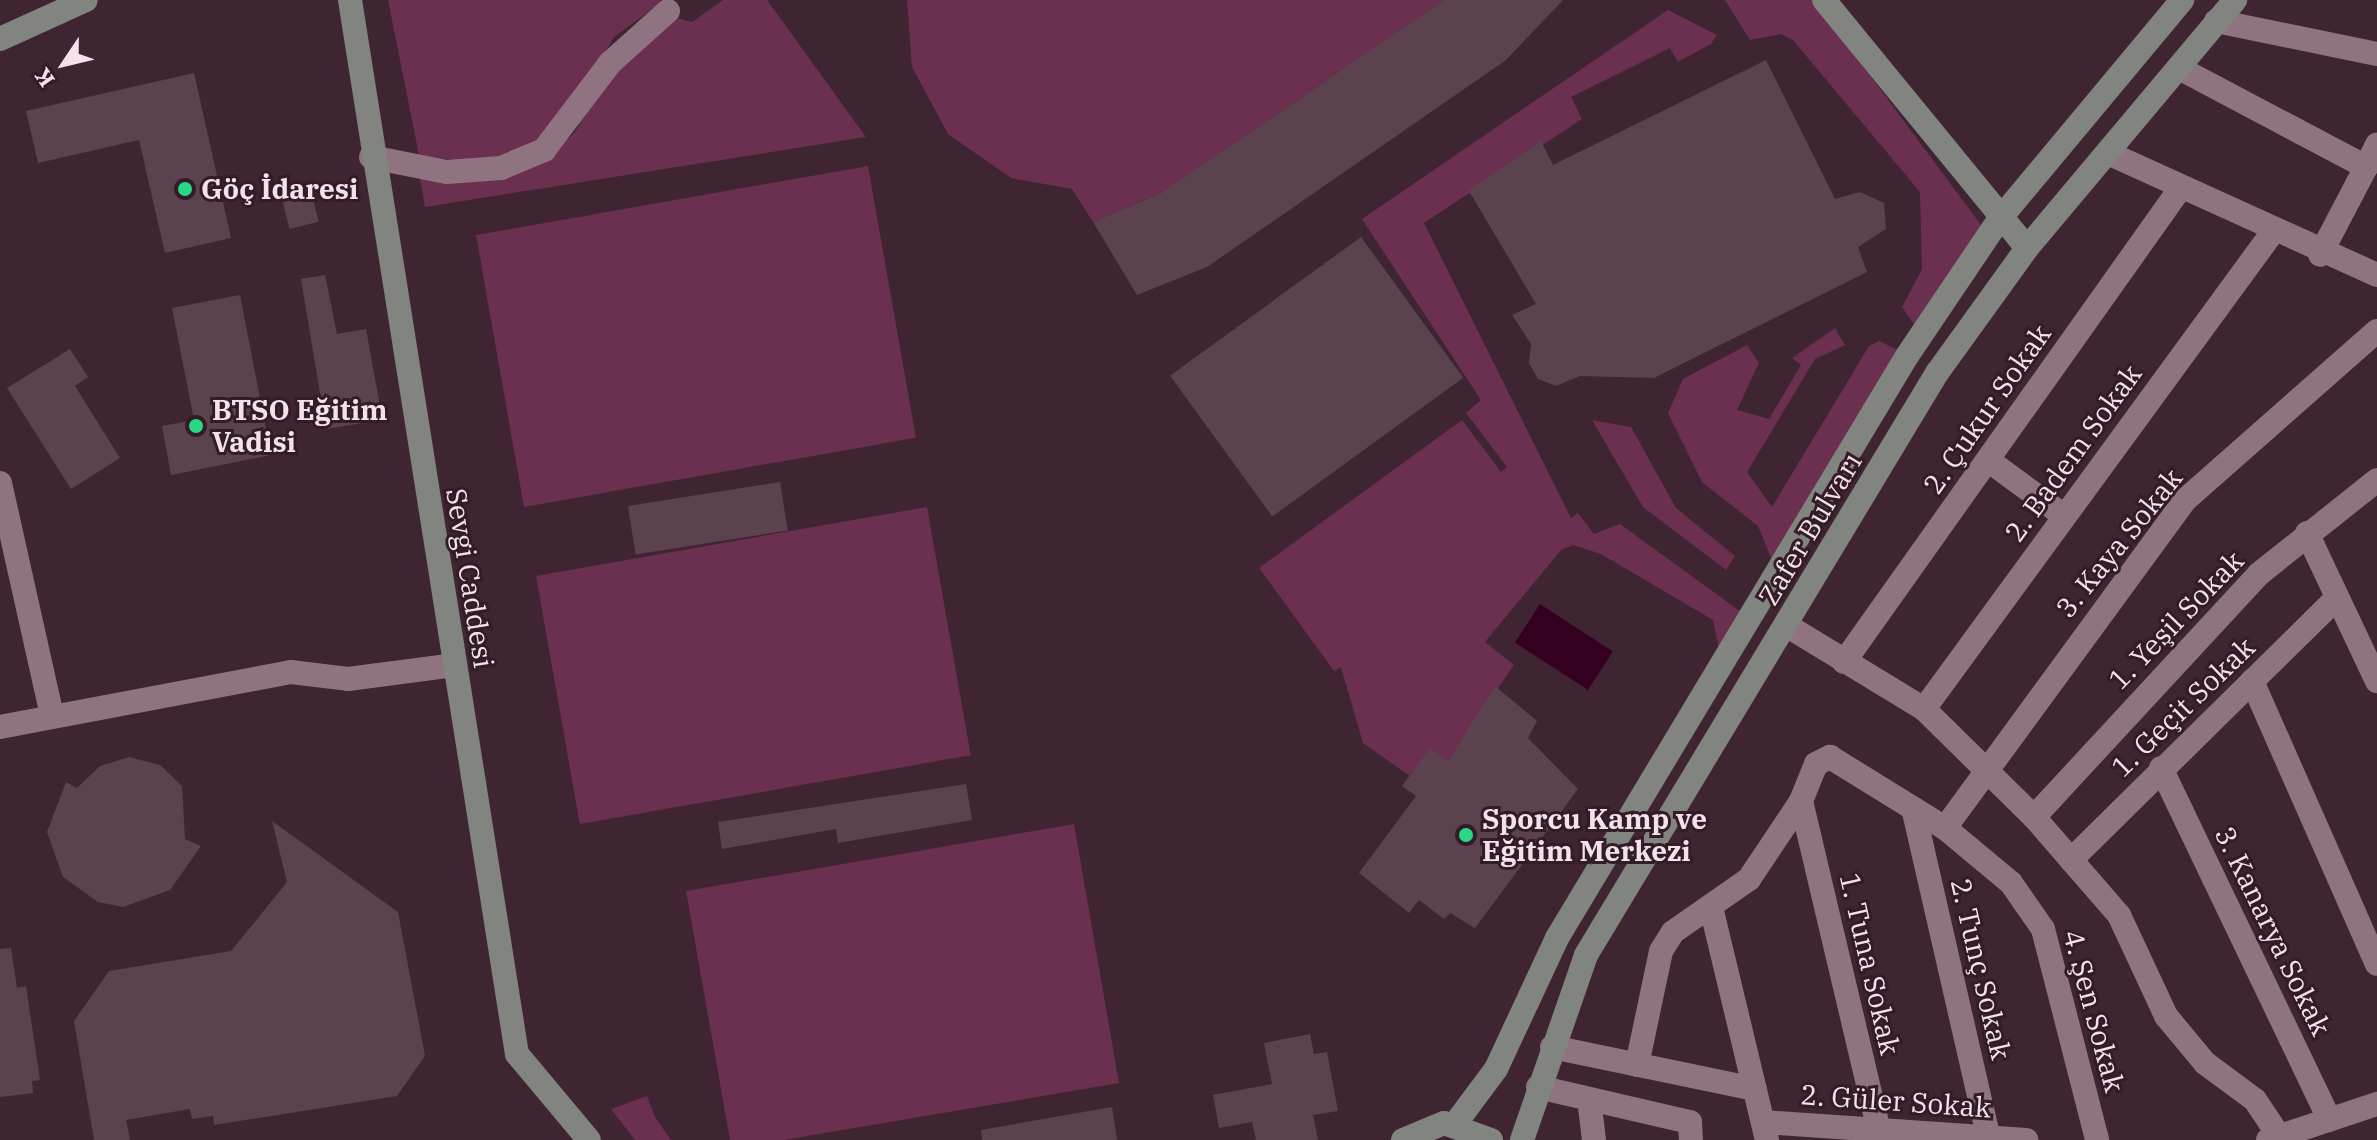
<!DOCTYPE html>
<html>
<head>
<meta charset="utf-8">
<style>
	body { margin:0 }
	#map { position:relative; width:2377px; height:1140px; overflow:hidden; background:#3e2531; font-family:"IBM Plex Serif",serif }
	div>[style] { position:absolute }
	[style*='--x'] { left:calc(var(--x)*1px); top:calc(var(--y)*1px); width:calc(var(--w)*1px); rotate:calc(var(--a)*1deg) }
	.green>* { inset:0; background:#6b304f; transform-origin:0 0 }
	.water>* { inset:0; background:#350020; transform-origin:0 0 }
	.building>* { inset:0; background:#5c424e; transform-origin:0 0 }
	.street>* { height:24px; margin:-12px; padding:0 12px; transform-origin:12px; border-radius:12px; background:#907380 }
	.secondary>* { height:24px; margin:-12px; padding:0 12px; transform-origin:12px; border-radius:12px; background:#828480 }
	.dots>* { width:22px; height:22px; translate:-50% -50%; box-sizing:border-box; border:4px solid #331c27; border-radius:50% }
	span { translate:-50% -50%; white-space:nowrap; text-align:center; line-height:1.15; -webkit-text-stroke:6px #331c27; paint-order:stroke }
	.poi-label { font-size:28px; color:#f3e2e9; font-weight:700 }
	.left { translate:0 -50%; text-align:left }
	.street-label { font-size:28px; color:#f3e2e9 }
	.north { position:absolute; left:24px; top:24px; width:80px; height:80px; -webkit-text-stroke:6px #331c27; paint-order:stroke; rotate:235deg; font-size:22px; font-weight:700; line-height:32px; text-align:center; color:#f3e2e9 }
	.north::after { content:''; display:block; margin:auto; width:28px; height:36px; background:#f3e2e9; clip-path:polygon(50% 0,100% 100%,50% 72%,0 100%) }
</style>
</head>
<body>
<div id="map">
	<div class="green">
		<i style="clip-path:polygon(388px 0,660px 0,662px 2px,614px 37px,564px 122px,522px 153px,473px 163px,419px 155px)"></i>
		<i style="clip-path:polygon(723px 0,767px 0,866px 137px,425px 207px,419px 172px,549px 158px,575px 132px,606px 80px,673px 17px,692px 22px)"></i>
		<i style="clip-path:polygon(907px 0,1444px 0,1161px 193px,1093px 222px,1072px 189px,1011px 178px,948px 134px,912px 67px)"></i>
		<i style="clip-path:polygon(1725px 0,1814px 0,1987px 233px,1916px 327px,1902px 307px,1922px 269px,1920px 192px,1793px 40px,1781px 34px,1750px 40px)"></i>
		<i style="clip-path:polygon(1668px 10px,1717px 35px,1711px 44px,1678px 62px,1670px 48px,1571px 97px,1582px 119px,1424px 223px,1571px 518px,1578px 513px,1594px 534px,1620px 524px,1744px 614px,1719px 649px,1713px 620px,1601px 554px,1573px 545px,1561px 550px,1485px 642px,1514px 665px,1448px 761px,1410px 776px,1363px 743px,1341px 667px,1334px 671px,1259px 568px,1462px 420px,1501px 472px,1507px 467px,1466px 413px,1481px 400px,1362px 219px)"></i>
		<i style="left:868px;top:166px;width:276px;height:398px;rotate:80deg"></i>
		<i style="clip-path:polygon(1835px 328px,1845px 345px,1815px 359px,1747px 472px,1772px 507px,1869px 346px,1879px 341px,1900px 351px,1772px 560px,1758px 526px,1702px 482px,1668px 413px,1683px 379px,1747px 345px,1759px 363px,1737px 410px,1769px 419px,1801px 365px,1792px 358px)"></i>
		<i style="clip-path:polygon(1592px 420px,1631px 427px,1676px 508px,1735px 556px,1726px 570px,1643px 507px)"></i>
		<i style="left:927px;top:507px;width:252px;height:397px;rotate:80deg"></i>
		<i style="clip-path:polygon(1074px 824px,1119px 1083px,784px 1140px,730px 1140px,686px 891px)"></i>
		<i style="clip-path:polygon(647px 1096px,655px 1117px,671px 1140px,635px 1140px,611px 1109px)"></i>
	</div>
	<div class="water">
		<i style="left:1540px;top:604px;width:87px;height:46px;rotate:33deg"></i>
	</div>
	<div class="building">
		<i style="clip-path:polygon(1444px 0,1563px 0,1506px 60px,1207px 267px,1137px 295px,1093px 222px,1161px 193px)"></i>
		<i style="clip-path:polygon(1766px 60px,1835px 199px,1860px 192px,1884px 203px,1886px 229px,1858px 247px,1867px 272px,1654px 378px,1580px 376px,1556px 386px,1538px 379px,1529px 363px,1531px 344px,1512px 315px,1536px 304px,1469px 191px,1541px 141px,1553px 165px)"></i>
		<i style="clip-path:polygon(194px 73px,231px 238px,165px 253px,139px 140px,38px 163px,26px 111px)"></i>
		<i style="left:309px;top:183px;width:40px;height:30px;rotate:76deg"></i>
		<i style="left:1361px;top:237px;width:174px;height:236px;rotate:54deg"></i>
		<i style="clip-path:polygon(325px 275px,337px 334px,366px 329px,380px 406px,366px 408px,369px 422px,326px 429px,301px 279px)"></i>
		<i style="clip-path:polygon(240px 295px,271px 455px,171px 475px,162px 426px,194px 420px,172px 308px)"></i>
		<i style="clip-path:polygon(70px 349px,88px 377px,75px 386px,120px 458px,71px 489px,7px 388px)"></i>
		<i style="left:780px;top:482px;width:49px;height:154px;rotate:81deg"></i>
		<i style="clip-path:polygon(1495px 686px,1537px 721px,1528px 738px,1578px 789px,1475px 928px,1450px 913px,1444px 919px,1419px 900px,1409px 913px,1359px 873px,1416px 796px,1402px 786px,1430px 748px,1448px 761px)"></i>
		<i style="clip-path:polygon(129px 757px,160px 765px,182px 786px,185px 839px,201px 846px,170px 890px,123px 907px,98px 902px,63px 877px,47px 832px,66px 782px,77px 788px,100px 766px)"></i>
		<i style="clip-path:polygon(966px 784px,972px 820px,838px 843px,836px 829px,722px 849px,718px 822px)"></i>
		<i style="clip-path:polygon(272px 821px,398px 912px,425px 1056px,397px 1096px,214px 1125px,213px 1116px,192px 1119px,190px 1109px,126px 1120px,130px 1140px,94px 1140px,74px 1021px,109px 971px,231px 951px,287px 882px)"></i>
		<i style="clip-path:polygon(11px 948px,17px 988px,26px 986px,40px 1080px,32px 1081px,33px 1093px,0 1097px,0 949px)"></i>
		<i style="clip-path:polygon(1310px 1034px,1314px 1054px,1327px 1052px,1338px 1111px,1313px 1115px,1318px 1140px,1256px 1140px,1252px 1122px,1219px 1128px,1213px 1095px,1272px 1084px,1264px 1043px)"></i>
		<i style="clip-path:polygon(1112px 1107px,1117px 1140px,982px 1140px,981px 1130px)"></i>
	</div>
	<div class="street">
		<i style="--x:2216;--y:21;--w:164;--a:11.6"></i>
		<i style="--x:2179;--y:68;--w:212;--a:27.9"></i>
		<i style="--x:2366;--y:167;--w:99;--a:117.6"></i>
		<i style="--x:2108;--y:153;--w:295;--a:24.4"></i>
		<i style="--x:371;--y:157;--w:77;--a:11.2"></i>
		<i style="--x:447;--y:172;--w:54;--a:-4.2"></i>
		<i style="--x:501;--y:168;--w:47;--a:-22.7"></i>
		<i style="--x:544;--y:150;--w:109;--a:-52.8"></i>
		<i style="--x:610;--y:63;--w:78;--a:-41.9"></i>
		<i style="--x:2366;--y:167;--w:25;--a:-64"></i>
		<i style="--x:1988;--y:460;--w:93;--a:36.3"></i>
		<i style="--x:0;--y:483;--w:239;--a:77.4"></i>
		<i style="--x:2307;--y:533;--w:164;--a:64.7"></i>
		<i style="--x:1786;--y:625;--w:162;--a:31.3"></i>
		<i style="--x:1924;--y:709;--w:154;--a:44.5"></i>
		<i style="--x:2034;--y:817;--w:130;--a:49.1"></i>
		<i style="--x:2119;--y:915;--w:111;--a:65"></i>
		<i style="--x:2166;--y:1016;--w:61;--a:50.3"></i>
		<i style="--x:2205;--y:1063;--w:62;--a:36.5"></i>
		<i style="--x:2255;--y:1100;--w:43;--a:56.3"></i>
		<i style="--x:1844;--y:662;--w:579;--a:-54.63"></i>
		<i style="--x:2252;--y:681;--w:309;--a:66.2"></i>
		<i style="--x:1924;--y:709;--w:590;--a:-53.83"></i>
		<i style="--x:0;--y:727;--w:296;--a:-10.7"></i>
		<i style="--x:291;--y:672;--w:57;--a:7"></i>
		<i style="--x:348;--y:679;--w:107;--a:-7.5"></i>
		<i style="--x:2161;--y:768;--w:390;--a:64.4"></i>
		<i style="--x:1801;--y:801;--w:348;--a:76.7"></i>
		<i style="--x:1914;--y:812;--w:336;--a:77.1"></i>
		<i style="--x:2034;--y:817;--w:331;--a:-47.2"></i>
		<i style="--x:2259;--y:574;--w:151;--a:-38.5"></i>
		<i style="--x:1945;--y:828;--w:405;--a:-53.8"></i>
		<i style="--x:2184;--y:501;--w:257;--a:-41.4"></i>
		<i style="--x:2071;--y:860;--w:373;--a:-44.6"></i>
		<i style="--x:1711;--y:907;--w:240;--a:76.5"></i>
		<i style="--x:1552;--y:1047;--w:207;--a:11.7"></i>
		<i style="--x:1637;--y:1065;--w:116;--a:-78.1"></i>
		<i style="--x:1661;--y:951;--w:22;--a:-58"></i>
		<i style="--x:1673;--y:932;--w:93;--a:-34.9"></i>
		<i style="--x:1749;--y:879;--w:94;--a:-56.3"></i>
		<i style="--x:1801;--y:801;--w:40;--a:-68"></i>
		<i style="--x:1816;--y:764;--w:16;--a:-27"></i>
		<i style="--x:1830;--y:757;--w:135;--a:31.7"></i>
		<i style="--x:1945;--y:828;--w:86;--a:39.8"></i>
		<i style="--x:2011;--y:883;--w:56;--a:55.2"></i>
		<i style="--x:2043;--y:929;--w:218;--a:75.6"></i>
		<i style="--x:1538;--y:1087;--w:156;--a:13"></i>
		<i style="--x:1690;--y:1122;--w:18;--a:87"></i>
		<i style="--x:1589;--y:1099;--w:41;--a:83"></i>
		<i style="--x:1763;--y:1122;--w:264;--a:3.9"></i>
		<i style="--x:2268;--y:1140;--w:115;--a:-18.3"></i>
	</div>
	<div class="secondary">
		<i style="--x:350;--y:0;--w:1067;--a:81"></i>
		<i style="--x:517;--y:1054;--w:112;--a:50.1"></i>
		<i style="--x:1824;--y:0;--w:320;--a:50.7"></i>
		<i style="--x:0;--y:39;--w:94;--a:-24.4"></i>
		<i style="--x:1455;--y:1124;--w:69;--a:-53.3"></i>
		<i style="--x:1496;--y:1069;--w:145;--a:-65"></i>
		<i style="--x:1557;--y:938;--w:679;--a:-58.98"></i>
		<i style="--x:1907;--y:356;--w:163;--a:-56"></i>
		<i style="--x:1998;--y:221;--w:288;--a:-50.2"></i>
		<i style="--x:1403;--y:1140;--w:44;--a:-22.5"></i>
		<i style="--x:1444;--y:1123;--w:50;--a:19.9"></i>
		<i style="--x:1522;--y:1140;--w:196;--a:-70.9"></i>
		<i style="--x:1586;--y:955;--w:680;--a:-58.91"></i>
		<i style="--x:1937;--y:373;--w:154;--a:-54.2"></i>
		<i style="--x:2027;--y:248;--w:324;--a:-50"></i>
	</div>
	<div class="dots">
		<i style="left:185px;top:189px;background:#28d885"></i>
		<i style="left:196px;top:426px;background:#28d885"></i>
		<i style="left:1466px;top:835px;background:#28d885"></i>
	</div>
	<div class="poi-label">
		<span class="left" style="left:201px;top:189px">Göç İdaresi</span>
		<span class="left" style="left:212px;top:426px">BTSO Eğitim<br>Vadisi</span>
		<span class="left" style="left:1482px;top:835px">Sporcu Kamp ve<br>Eğitim Merkezi</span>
	</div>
	<div class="street-label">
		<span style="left:1987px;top:409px;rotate:-55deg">2. Çukur Sokak</span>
		<span style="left:2073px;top:453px;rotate:-54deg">2. Badem Sokak</span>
		<span style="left:1810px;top:529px;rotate:-59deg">Zafer Bulvarı</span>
		<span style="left:2119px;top:543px;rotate:-51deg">3. Kaya Sokak</span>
		<span style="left:470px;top:578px;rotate:81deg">Sevgi Caddesi</span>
		<span style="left:2176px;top:620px;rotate:-46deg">1. Yeşil Sokak</span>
		<span style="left:2183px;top:707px;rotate:-44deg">1. Geçit Sokak</span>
		<span style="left:2273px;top:931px;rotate:64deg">3. Kanarya Sokak</span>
		<span style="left:1870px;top:964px;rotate:77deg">1. Tuna Sokak</span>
		<span style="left:1981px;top:969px;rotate:77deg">2. Tunç Sokak</span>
		<span style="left:2094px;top:1011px;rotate:75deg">4. Şen Sokak</span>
		<span style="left:1896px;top:1101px;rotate:4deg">2. Güler Sokak</span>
	</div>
	<div class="north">K</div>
</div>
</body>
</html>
